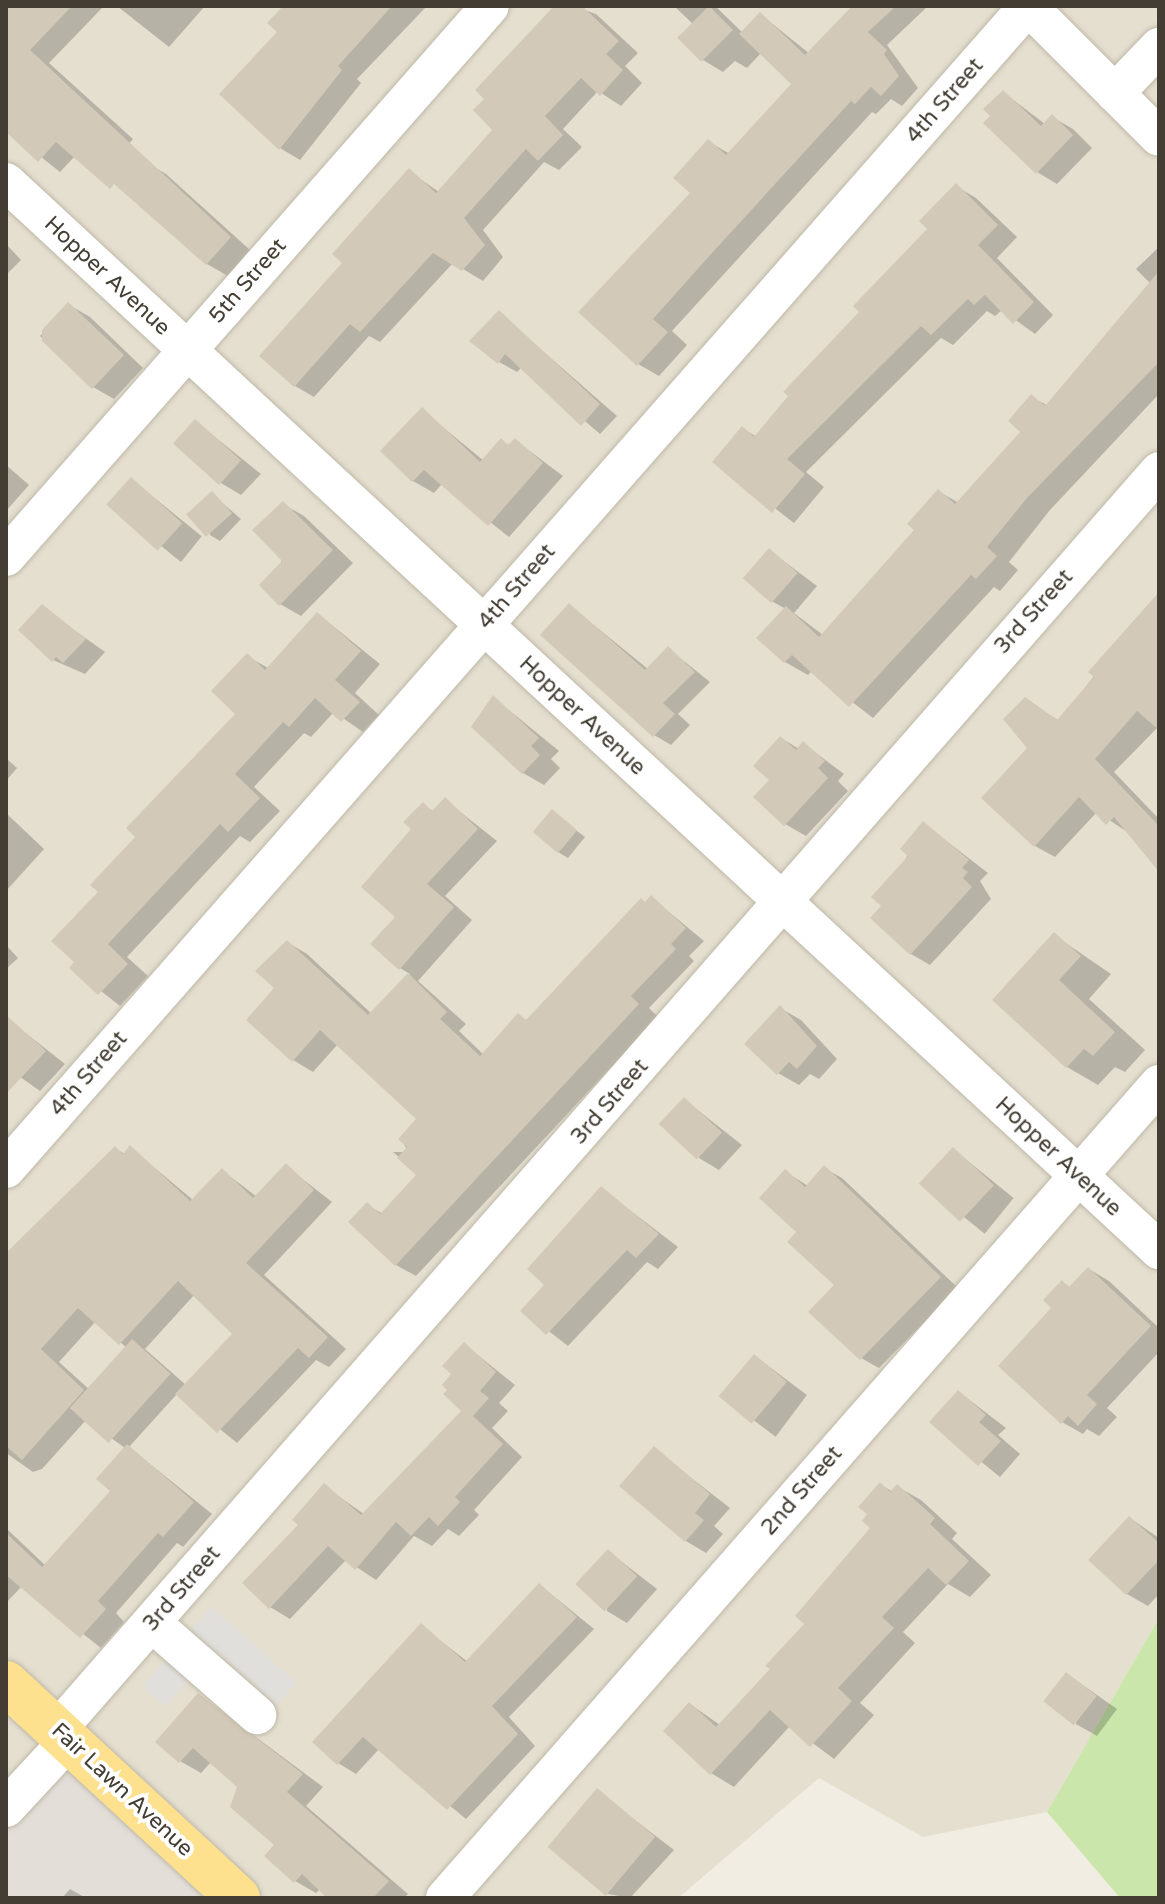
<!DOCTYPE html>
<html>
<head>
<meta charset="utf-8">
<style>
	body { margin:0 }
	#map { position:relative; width:1165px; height:1904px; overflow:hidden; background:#f1ede2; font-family:"Varela Round",sans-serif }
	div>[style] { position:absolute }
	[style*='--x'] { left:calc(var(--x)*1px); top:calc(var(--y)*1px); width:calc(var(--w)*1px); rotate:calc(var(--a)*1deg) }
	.residential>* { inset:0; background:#e5dfd0 }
	.industrial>* { inset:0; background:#e3ded8 }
	.green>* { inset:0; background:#cae6aa }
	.parking>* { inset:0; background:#e1dfdb }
	.shadow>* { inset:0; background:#0003; transform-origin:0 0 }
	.building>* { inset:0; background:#d3c9b8; transform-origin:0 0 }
	.roads { filter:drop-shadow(0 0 2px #bfb8a8) drop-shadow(0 0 2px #bfb8a8) }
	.minor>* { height:38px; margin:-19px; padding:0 19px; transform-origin:19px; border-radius:19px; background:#fff }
	.major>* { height:44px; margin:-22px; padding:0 22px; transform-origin:22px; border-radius:22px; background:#fee18f }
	span { translate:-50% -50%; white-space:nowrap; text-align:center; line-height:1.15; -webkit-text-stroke:8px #fff; paint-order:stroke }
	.street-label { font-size:22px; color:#433d33 }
	.frame { position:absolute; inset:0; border:8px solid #433d33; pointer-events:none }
</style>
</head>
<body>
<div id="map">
	<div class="residential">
		<i style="clip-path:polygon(6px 6px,1159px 6px,1159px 1618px,1047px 1812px,923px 1837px,819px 1778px,678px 1898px,238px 1898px,6px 1808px)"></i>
	</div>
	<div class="industrial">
		<i style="clip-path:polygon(68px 1741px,238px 1898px,6px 1898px,6px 1809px)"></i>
	</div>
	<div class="green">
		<i style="clip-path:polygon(1159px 1618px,1159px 1898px,1120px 1898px,1047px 1812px)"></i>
	</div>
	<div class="parking">
		<i style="clip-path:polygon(211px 1607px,296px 1682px,277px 1705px,215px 1650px,165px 1706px,143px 1686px)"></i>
	</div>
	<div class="shadow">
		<i style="clip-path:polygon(9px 6px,104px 6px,49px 63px,133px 139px,103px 174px,75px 156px,60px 172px,6px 129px)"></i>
		<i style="clip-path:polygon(117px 6px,205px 6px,169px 47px)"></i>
		<i style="clip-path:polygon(285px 6px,427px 6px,357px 79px,361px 83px,300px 160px,280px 148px,280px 32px)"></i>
		<i style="clip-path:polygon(573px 6px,596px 14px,638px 53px,625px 66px,642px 83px,621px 106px,598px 91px,563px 129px,582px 147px,559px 170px,544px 162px,483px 230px,503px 257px,483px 281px,453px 263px,380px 342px,369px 336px,314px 397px,295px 386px,345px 263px,409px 171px,439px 192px,495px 130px)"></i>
		<i style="clip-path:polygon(674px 6px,715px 6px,743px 33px,760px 14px,810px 54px,855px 6px,928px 6px,887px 45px,918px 88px,902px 106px,891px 99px,876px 114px,872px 112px,672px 331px,687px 345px,659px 376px,638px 364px,709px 142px,730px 154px,793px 84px,761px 53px,747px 68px,735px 61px,723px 72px,703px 60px,679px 37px,693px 24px)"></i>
		<i style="clip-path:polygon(1003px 92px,1045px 124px,1052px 117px,1073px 129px,1092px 148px,1057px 184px,1037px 172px,992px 116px)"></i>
		<i style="clip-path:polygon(145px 162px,166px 174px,250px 250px,228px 276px,207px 264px)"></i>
		<i style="clip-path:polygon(956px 186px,976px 198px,1017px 237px,997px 258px,1053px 315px,1035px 334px,1002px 310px,995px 316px,987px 311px,953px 345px,941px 338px,806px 472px,824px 487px,794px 523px,715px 462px,743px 429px,757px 437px,930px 229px)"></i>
		<i style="clip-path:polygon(6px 244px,21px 260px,6px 275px)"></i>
		<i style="clip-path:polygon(1159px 247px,1159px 394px,1050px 510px,1009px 562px,1018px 570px,1000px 591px,994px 587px,873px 718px,812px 671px,808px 675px,785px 662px,786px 609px,773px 602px,769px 550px,817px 586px,794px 613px,823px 635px,916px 530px,938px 491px,959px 503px,1023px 432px,1032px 397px,1048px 406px,1151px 284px,1136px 269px)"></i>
		<i style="clip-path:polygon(69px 305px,90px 317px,143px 368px,114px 399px,93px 387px,40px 336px)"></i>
		<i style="clip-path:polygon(499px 313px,617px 416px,600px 434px,522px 367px,517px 372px,499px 362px)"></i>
		<i style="clip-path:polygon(422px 410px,484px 461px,502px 441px,510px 446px,515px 440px,563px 476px,509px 537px,442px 484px,434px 493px,413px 481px,383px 451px)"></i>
		<i style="clip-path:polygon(195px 421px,261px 474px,241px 495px,221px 483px)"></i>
		<i style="clip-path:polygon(6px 465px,29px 485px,6px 511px)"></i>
		<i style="left:131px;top:479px;width:91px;height:33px;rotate:39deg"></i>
		<i style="clip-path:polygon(212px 494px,241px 519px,220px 541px,210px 535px)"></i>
		<i style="clip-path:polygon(283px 504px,304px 516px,353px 563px,301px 616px,280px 604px)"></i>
		<i style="clip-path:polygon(1159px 593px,1159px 726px,1114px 772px,1159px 819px,1159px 869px,1129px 833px,1097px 812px,1055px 857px,1035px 846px,1026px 699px,1059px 721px)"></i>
		<i style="clip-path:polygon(569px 605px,648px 669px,669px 649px,710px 682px,678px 714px,690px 725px,671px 745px,654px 735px)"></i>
		<i style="clip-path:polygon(42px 607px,105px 652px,85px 674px,53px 660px)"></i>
		<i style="clip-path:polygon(318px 614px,380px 664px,355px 693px,379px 715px,363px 732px,334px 712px,311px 737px,304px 733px,254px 787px,280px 811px,250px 842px,240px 836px,127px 957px,148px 976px,120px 1006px,72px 968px,100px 892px,238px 714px,247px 656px,268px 668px)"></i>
		<i style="clip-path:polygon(493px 697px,559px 751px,551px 759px,560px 768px,544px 785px,523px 773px)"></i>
		<i style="clip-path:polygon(781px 738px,799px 749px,804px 744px,844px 774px,838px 781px,848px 791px,806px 836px,785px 824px,772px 780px)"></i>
		<i style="clip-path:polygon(6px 758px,17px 768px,6px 781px)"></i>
		<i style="clip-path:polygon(445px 800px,497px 841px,445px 896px,472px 920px,418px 981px,466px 1024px,459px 1031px,484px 1055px,519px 1016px,528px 1021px,652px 898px,704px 941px,689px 956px,694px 961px,649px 1008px,658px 1017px,416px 1276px,396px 1265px,367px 1205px,383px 1214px,419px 1175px,393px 1152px,408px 1152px,401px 1139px,419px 1119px,338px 1044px,313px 1072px,293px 1060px,276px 988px,287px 942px,307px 954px,372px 1014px,410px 974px,400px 968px,398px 916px,414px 829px,423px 805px,433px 811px)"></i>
		<i style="clip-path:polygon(552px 812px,585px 837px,568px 858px,558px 852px)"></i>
		<i style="clip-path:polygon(6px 813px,44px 849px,6px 891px)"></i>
		<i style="clip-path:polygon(923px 823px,988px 873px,980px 881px,991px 899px,930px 965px,911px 954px,883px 906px)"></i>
		<i style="clip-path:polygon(1054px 935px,1111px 974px,1089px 999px,1145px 1050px,1125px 1072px,1115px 1067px,1098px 1085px,1067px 1067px,994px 1000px)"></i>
		<i style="clip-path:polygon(6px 945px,18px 958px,6px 969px)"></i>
		<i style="clip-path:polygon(780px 1008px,801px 1020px,837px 1059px,819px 1079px,810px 1074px,799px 1085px,778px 1073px)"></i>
		<i style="clip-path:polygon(9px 1020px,65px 1064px,40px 1091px,6px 1067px)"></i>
		<i style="clip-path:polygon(685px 1100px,742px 1145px,719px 1170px,699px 1158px)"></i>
		<i style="clip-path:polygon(evenodd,131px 1148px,193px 1200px,222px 1170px,257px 1197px,286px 1166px,332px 1202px,264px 1275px,346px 1349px,329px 1367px,316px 1360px,237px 1443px,177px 1394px,129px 1447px,212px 1514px,183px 1547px,177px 1543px,116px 1613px,124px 1622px,101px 1648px,22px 1586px,6px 1603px,6px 1528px,46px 1566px,113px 1490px,125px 1448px,86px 1420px,42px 1469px,33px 1472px,6px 1453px,6px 1258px,116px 1149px,125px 1154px,131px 1148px,195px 1294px,235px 1334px,186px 1385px,145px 1349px,195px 1294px,131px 1148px,96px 1321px,127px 1348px,91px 1391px,59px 1362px,96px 1321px)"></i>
		<i style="left:953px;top:1149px;width:78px;height:46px;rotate:39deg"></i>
		<i style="clip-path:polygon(824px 1168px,842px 1178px,958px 1288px,879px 1368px,861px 1358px,836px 1285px,786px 1172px,808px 1186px)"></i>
		<i style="clip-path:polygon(601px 1188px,678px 1247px,658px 1269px,647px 1262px,568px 1346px,523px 1311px,547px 1285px)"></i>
		<i style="clip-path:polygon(1089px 1269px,1109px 1281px,1159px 1328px,1159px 1352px,1107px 1408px,1117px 1417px,1099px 1436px,1087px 1429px,1083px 1434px,1062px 1422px,1054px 1308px,1062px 1282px,1071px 1288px)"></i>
		<i style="clip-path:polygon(464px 1344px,515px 1385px,499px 1403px,508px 1411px,492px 1428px,522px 1457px,474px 1510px,479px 1515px,459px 1536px,448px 1529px,432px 1546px,414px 1536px,376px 1580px,346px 1560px,290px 1619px,270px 1607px,301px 1525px,324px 1486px,364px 1514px,464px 1411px,454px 1374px)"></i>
		<i style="left:755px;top:1356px;width:65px;height:52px;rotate:37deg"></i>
		<i style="clip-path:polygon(959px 1392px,1006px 1428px,998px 1435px,1020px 1454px,1000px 1477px,932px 1422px)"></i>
		<i style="clip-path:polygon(654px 1449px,730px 1508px,714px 1526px,723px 1534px,706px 1553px,686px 1541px)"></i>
		<i style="clip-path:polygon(881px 1485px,893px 1492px,898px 1487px,921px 1500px,957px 1533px,952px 1539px,991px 1575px,970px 1597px,948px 1584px,903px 1632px,915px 1643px,860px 1703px,874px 1715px,834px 1759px,790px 1726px,734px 1787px,711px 1773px,690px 1704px,720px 1725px,773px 1669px,873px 1528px)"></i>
		<i style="clip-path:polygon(1130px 1518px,1159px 1538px,1159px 1594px,1148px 1606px,1127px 1594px)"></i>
		<i style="clip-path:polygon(609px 1552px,657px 1589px,627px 1623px,607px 1611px)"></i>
		<i style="clip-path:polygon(540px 1585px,594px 1629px,509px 1717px,535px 1746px,466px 1819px,380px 1748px,356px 1774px,338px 1763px,421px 1626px,468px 1662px)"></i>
		<i style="clip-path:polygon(1067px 1674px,1117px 1709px,1097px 1736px,1076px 1724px)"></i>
		<i style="clip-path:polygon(199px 1695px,323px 1787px,306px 1806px,408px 1894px,404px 1898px,330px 1898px,320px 1889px,316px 1893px,295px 1881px,240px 1786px,211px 1762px,201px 1773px,180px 1761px)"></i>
		<i style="clip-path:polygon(597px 1791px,674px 1850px,630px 1898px,603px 1893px)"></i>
		<i style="clip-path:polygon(70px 1889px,86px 1898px,62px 1898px)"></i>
	</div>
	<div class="building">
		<i style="clip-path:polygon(6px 6px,72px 6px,30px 50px,231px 237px,206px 265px,114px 184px,110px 189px,56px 142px,38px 162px,6px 132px)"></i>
		<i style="clip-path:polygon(283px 6px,392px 6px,338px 66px,342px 70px,279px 150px,219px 94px,277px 32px,267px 23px)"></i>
		<i style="clip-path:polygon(554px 6px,582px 6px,619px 41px,606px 54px,623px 70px,600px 96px,581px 78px,545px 116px,563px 135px,538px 161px,526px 149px,464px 218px,485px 245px,462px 271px,433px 253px,360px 332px,350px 324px,294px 387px,259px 356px,342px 263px,332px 254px,409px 168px,436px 193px,492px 130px,473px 110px,484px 99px,475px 90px)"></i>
		<i style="left:709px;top:6px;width:34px;height:45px;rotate:45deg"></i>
		<i style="clip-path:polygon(852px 6px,896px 6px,868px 32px,887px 50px,884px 54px,899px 76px,881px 96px,871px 87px,855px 104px,851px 101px,712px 253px,653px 319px,668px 332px,637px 366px,578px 312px,690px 193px,673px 178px,708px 139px,726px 155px,791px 84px,739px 34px,760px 12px,805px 55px)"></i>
		<i style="clip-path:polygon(1003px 90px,1041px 126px,1052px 114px,1073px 135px,1036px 174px,983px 123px,990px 116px,983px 109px)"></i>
		<i style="clip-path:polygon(956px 183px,998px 225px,978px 245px,1034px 302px,1013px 324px,985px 295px,974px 305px,968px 299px,931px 335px,921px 326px,787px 459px,805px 474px,772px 513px,712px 462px,742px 426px,754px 437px,788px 396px,783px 392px,859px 312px,853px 306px,927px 229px,919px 221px)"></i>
		<i style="clip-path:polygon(1159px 271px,1159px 362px,1027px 498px,987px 547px,997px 556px,976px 579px,971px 575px,849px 707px,792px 655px,784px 663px,756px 638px,786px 606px,819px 637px,914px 530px,907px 524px,938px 489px,955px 504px,1020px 432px,1008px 421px,1031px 394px,1045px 406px)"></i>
		<i style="clip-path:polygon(68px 302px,124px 355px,92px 389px,42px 341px,42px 330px)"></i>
		<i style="clip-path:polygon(499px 310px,600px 404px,581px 426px,505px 354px,498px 364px,469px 341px)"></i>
		<i style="clip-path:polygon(422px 407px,480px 462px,501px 438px,508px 445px,515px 438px,543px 463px,488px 526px,424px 470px,412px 482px,380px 451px)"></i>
		<i style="left:195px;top:419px;width:62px;height:33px;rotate:42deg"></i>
		<i style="left:131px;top:477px;width:69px;height:37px;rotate:42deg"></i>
		<i style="left:212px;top:491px;width:30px;height:35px;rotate:48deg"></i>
		<i style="clip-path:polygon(283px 501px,333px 550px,279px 606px,259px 585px,282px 561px,252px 530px)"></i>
		<i style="left:769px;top:548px;width:38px;height:40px;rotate:41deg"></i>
		<i style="clip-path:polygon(1159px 592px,1159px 730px,1137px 711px,1095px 759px,1159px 826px,1159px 872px,1114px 817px,1106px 825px,1079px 797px,1034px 847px,981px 798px,1027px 748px,1003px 719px,1025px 697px,1057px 720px,1094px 677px,1088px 672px)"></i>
		<i style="clip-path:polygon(569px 603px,645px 670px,668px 646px,695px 672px,663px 703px,675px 714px,653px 737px,540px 635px)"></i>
		<i style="clip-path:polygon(42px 604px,86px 639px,63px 663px,56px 657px,52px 662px,18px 630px)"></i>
		<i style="clip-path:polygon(317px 612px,361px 651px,335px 680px,360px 702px,341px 722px,315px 698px,289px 727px,283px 722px,235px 774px,260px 798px,228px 832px,220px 824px,108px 944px,128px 964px,98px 995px,69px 968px,74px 962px,51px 941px,98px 892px,90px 885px,135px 837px,126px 828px,235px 714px,211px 691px,247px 653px,265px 670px)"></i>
		<i style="clip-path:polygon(493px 695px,539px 738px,531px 746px,540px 755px,522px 774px,471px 727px)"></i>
		<i style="clip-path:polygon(780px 736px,796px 750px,803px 741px,825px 761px,818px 768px,828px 778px,784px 826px,753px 797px,769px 780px,753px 766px)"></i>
		<i style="clip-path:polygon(445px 797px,478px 829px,427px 884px,454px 907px,399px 970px,370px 944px,395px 917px,361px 887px,411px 829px,403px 822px,423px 802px,432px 811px)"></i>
		<i style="left:552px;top:809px;width:33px;height:30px;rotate:40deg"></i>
		<i style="clip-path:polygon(923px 821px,969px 860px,962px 868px,968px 872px,963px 878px,972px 887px,910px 955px,870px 918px,881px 906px,871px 897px,908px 856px,900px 849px)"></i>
		<i style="clip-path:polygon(651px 895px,686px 928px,671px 944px,676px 949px,631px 996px,639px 1004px,395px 1266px,348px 1222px,367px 1202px,380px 1214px,416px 1175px,397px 1158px,407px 1147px,398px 1139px,416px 1119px,320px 1030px,292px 1062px,246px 1020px,274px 988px,255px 971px,287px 940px,368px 1015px,408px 973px,447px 1012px,440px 1019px,480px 1056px,518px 1013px,526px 1020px,641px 898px,645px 902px)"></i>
		<i style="clip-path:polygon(1054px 932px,1081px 956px,1059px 980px,1115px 1032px,1093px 1056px,1084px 1049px,1066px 1068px,992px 1000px)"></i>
		<i style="clip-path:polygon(780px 1005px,817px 1046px,797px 1069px,789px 1062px,777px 1075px,744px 1044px)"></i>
		<i style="clip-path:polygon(6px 1015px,46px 1051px,6px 1094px)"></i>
		<i style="left:684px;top:1097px;width:52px;height:37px;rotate:43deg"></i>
		<i style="clip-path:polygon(130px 1145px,190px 1201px,222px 1168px,253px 1198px,286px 1163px,314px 1190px,246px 1263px,328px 1337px,309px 1358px,298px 1348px,217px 1433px,175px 1394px,232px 1334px,178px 1281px,119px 1345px,78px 1308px,41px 1349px,84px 1390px,22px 1460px,6px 1446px,6px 1253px,115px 1146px,123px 1154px)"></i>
		<i style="left:953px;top:1147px;width:56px;height:50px;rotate:43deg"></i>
		<i style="clip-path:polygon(824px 1165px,941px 1277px,860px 1360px,808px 1312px,834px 1285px,787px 1242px,796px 1232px,759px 1198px,785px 1169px,805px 1187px)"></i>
		<i style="clip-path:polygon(601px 1186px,659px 1234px,636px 1258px,627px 1250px,546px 1335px,520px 1311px,544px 1285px,527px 1269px)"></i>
		<i style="clip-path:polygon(1088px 1267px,1151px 1326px,1087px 1395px,1097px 1404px,1078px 1426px,1068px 1416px,1061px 1424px,998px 1366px,1051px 1308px,1043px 1300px,1062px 1280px,1069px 1287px)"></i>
		<i style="left:132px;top:1339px;width:52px;height:93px;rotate:42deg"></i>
		<i style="clip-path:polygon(464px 1342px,496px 1372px,480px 1391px,489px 1398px,473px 1416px,503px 1444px,455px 1497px,460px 1502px,438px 1526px,429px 1517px,411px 1536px,396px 1522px,355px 1570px,328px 1546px,269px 1609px,242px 1583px,298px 1525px,292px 1520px,324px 1483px,361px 1515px,461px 1411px,443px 1394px,447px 1390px,442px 1385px,451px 1374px,442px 1366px)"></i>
		<i style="left:754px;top:1354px;width:43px;height:55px;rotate:40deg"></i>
		<i style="clip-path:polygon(958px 1390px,986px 1415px,979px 1422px,1001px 1441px,978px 1466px,929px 1422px)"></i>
		<i style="clip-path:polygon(127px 1444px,194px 1502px,163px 1537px,158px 1533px,98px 1601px,106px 1609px,80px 1638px,6px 1575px,6px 1533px,42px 1567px,110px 1491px,96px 1479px)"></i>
		<i style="clip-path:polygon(654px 1446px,710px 1494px,695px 1513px,704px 1520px,685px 1542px,619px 1486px)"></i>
		<i style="clip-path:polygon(880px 1482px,890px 1492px,897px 1484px,935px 1518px,930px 1524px,969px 1561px,946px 1585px,928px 1568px,882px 1617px,894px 1628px,838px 1688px,852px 1701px,810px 1747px,770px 1710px,710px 1775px,663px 1731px,689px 1702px,716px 1727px,770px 1669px,765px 1666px,804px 1624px,795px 1616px,870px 1528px,862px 1521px,867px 1514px,858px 1507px)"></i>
		<i style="clip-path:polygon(1129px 1516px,1159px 1543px,1159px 1560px,1126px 1595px,1088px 1560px)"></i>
		<i style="left:608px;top:1549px;width:40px;height:48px;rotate:43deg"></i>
		<i style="clip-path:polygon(539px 1583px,577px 1617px,492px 1706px,518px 1734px,447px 1810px,363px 1737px,337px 1765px,312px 1742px,421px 1623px,465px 1662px)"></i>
		<i style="left:1066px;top:1672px;width:39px;height:37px;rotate:38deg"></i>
		<i style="clip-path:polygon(198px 1693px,303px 1774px,287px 1792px,389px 1881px,373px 1898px,327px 1898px,302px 1874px,294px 1883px,264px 1856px,274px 1845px,230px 1807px,237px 1787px,193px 1748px,179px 1763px,155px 1742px)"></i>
		<i style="left:597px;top:1788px;width:76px;height:77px;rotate:40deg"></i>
	</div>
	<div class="roads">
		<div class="minor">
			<i style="--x:1028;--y:6;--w:185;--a:45"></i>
			<i style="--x:1115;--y:93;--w:64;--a:-46.3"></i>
			<i style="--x:6;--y:182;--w:1572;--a:42.81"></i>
			<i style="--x:6;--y:557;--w:733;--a:-48.7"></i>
			<i style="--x:6;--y:1169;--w:1548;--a:-48.69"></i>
			<i style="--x:152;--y:1623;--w:140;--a:41.2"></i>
			<i style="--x:57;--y:1730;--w:1673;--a:-48.8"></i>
			<i style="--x:6;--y:1808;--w:91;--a:-47.2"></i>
			<i style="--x:445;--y:1898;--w:1083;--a:-48.74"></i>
		</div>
		<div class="major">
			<i style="--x:6;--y:1683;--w:316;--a:42.8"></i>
		</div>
	</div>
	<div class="street-label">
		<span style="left:945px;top:101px;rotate:-49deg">4th Street</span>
		<span style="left:107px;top:276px;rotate:43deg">Hopper Avenue</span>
		<span style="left:248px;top:281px;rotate:-49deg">5th Street</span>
		<span style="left:517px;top:587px;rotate:-49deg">4th Street</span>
		<span style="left:1034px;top:612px;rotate:-48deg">3rd Street</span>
		<span style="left:582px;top:716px;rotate:43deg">Hopper Avenue</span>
		<span style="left:89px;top:1074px;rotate:-49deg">4th Street</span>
		<span style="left:610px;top:1102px;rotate:-49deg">3rd Street</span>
		<span style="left:1058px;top:1157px;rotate:43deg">Hopper Avenue</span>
		<span style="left:802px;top:1491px;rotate:-49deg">2nd Street</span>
		<span style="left:182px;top:1589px;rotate:-49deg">3rd Street</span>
		<span style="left:122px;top:1790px;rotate:43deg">Fair Lawn Avenue</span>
	</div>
	<div class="frame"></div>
</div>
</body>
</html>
